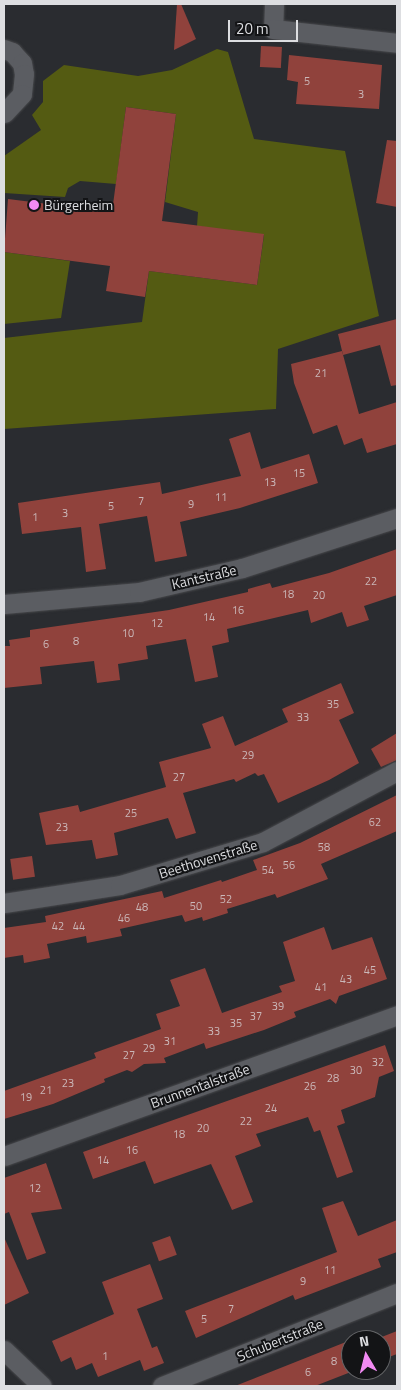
<!DOCTYPE html>
<html>
<head>
<meta charset="utf-8">
<style>
	body { margin:0 }
	#map { position:relative; width:401px; height:1390px; overflow:hidden; background:#2a2c30; font-family:"Titillium Web",sans-serif }
	div>[style] { position:absolute }
	[style*='--x'] { left:calc(var(--x)*1px); top:calc(var(--y)*1px); width:calc(var(--w)*1px); rotate:calc(var(--a)*1deg) }
	.green>* { inset:0; background:#545b12 }
	.building>* { inset:0; background:#90423c; transform-origin:0 0 }
	.roads { filter:drop-shadow(0 0 1px #48494c) drop-shadow(0 0 1px #48494c) }
	.minor>* { height:19px; margin:-9.5px; padding:0 9.5px; transform-origin:9.5px; border-radius:9.5px; background:#5b5d62 }
	.dots>* { width:14px; height:14px; translate:-50% -50%; box-sizing:border-box; border:2px solid #131416; border-radius:50% }
	span { translate:-50% -50%; white-space:nowrap; text-align:center; line-height:1.15; -webkit-text-stroke:4px #131416; paint-order:stroke }
	.number-label { font-size:11px; color:#cab7b8 }
	.number-label span { -webkit-text-stroke-width:0 }
	.poi-label { font-size:14px; color:#dddee1 }
	.left { translate:0 -50%; text-align:left }
	.street-label { font-size:14px; color:#dddee1 }
	.frame { position:absolute; inset:0; border:5px solid #dddee1; pointer-events:none }
	.north { position:absolute; left:341px; top:1330px; width:50px; height:50px; box-sizing:border-box; background:#131416; border:1px solid #646567; border-radius:50%; rotate:352deg; font-size:14px; font-weight:700; line-height:20px; text-align:center; color:#dddee1 }
	.north::after { content:''; display:block; margin:auto; width:18px; height:22px; background:#f28af3; clip-path:polygon(50% 0,100% 100%,50% 72%,0 100%) }
	.scale { position:absolute; left:228px; top:20px; width:70px; height:22px; box-sizing:border-box; border:2px solid #dddee1; border-top:0; padding-left:6px; font-size:15px; line-height:18px; white-space:nowrap; color:#dddee1; -webkit-text-stroke:4px #131416; paint-order:stroke }
</style>
</head>
<body>
<div id="map">
	<div class="green">
		<i style="clip-path:polygon(217px 49px,228px 52px,254px 139px,345px 151px,379px 316px,278px 349px,276px 409px,4px 429px,4px 338px,142px 322px,149px 271px,257px 285px,264px 235px,197px 226px,198px 212px,165px 202px,176px 114px,126px 107px,116px 184px,80px 181px,68px 188px,65px 197px,4px 193px,4px 156px,41px 130px,32px 115px,43px 102px,43px 81px,64px 65px,138px 76px,172px 70px)"></i>
		<i style="clip-path:polygon(4px 252px,70px 261px,61px 318px,4px 324px)"></i>
	</div>
	<div class="building">
		<i style="clip-path:polygon(177px 4px,181px 4px,196px 39px,174px 50px)"></i>
		<i style="left:261px;top:46px;width:21px;height:21px;rotate:3deg"></i>
		<i style="clip-path:polygon(289px 55px,382px 65px,379px 109px,296px 104px,298px 82px,287px 80px)"></i>
		<i style="clip-path:polygon(126px 107px,176px 114px,162px 221px,264px 234px,257px 285px,149px 271px,145px 297px,106px 291px,110px 266px,4px 252px,8px 199px,112px 212px)"></i>
		<i style="clip-path:polygon(387px 140px,397px 141px,397px 207px,376px 203px)"></i>
		<i style="clip-path:polygon(397px 319px,397px 385px,391px 386px,380px 345px,343px 355px,338px 334px)"></i>
		<i style="clip-path:polygon(342px 351px,359px 414px,397px 402px,397px 444px,367px 453px,362px 438px,344px 445px,337px 425px,313px 434px,294px 383px,291px 364px)"></i>
		<i style="clip-path:polygon(250px 432px,261px 469px,309px 454px,318px 483px,240px 508px,180px 522px,187px 556px,155px 562px,147px 516px,99px 524px,106px 569px,86px 572px,81px 527px,22px 534px,18px 503px,160px 482px,162px 494px,241px 476px,229px 439px)"></i>
		<i style="clip-path:polygon(397px 549px,397px 595px,364px 606px,369px 620px,347px 627px,342px 612px,311px 623px,308px 610px,227px 629px,229px 642px,212px 646px,218px 677px,195px 682px,186px 639px,146px 646px,148px 659px,118px 664px,120px 680px,97px 683px,94px 661px,40px 667px,42px 684px,4px 688px,4px 646px,10px 646px,9px 640px,30px 637px,30px 630px,169px 610px,248px 592px,248px 589px,270px 583px,272px 588px,329px 573px)"></i>
		<i style="clip-path:polygon(341px 683px,354px 713px,339px 720px,359px 763px,329px 780px,278px 803px,264px 774px,258px 776px,255px 773px,236px 782px,234px 779px,183px 793px,196px 833px,176px 839px,168px 818px,114px 833px,118px 855px,96px 859px,92px 840px,46px 845px,39px 813px,78px 805px,80px 812px,166px 787px,159px 762px,211px 748px,202px 724px,223px 716px,235px 746px,288px 722px,282px 709px)"></i>
		<i style="clip-path:polygon(397px 733px,397px 760px,381px 767px,371px 749px)"></i>
		<i style="clip-path:polygon(397px 795px,397px 831px,321px 864px,328px 879px,277px 898px,275px 894px,227px 909px,228px 913px,203px 921px,202px 917px,185px 922px,182px 915px,120px 929px,122px 936px,87px 943px,86px 936px,47px 944px,50px 958px,24px 963px,23px 955px,4px 958px,4px 928px,46px 922px,45px 916px,162px 891px,164px 898px,221px 880px,222px 882px,257px 870px,253px 860px,300px 843px)"></i>
		<i style="left:32px;top:856px;width:21px;height:22px;rotate:82deg"></i>
		<i style="clip-path:polygon(324px 927px,332px 950px,372px 937px,387px 979px,339px 996px,336px 1004px,330px 999px,294px 1012px,296px 1017px,264px 1030px,206px 1049px,204px 1043px,164px 1058px,166px 1063px,144px 1064px,132px 1072px,127px 1070px,104px 1079px,105px 1082px,53px 1104px,4px 1119px,4px 1091px,96px 1058px,94px 1053px,161px 1029px,156px 1014px,180px 1006px,170px 980px,205px 968px,222px 1013px,282px 992px,279px 986px,295px 981px,283px 942px)"></i>
		<i style="clip-path:polygon(385px 1045px,394px 1071px,379px 1077px,375px 1097px,341px 1110px,345px 1123px,337px 1126px,353px 1172px,337px 1178px,320px 1130px,314px 1132px,308px 1117px,256px 1134px,261px 1146px,235px 1156px,253px 1202px,232px 1210px,211px 1164px,154px 1184px,145px 1161px,93px 1179px,83px 1152px)"></i>
		<i style="clip-path:polygon(46px 1163px,62px 1209px,31px 1213px,46px 1253px,27px 1260px,9px 1212px,4px 1214px,4px 1178px)"></i>
		<i style="clip-path:polygon(343px 1201px,358px 1236px,397px 1220px,397px 1252px,378px 1259px,381px 1267px,295px 1300px,293px 1295px,196px 1338px,185px 1311px,337px 1252px,322px 1208px)"></i>
		<i style="left:170px;top:1236px;width:20px;height:19px;rotate:70deg"></i>
		<i style="clip-path:polygon(4px 1237px,29px 1293px,4px 1305px)"></i>
		<i style="clip-path:polygon(150px 1264px,163px 1299px,137px 1309px,152px 1348px,157px 1346px,164px 1363px,144px 1371px,140px 1360px,98px 1377px,92px 1363px,76px 1370px,71px 1357px,61px 1362px,52px 1341px,114px 1314px,102px 1282px)"></i>
		<i style="clip-path:polygon(397px 1331px,397px 1354px,381px 1360px,381px 1340px,374px 1340px)"></i>
		<i style="clip-path:polygon(371px 1332px,374px 1340px,351px 1340px,351px 1370px,356px 1370px,315px 1386px,235px 1386px)"></i>
	</div>
	<div class="roads">
		<div class="minor">
			<i style="--x:274;--y:4;--w:25;--a:92"></i>
			<i style="--x:273;--y:29;--w:125;--a:6.4"></i>
			<i style="--x:4;--y:49;--w:9;--a:21"></i>
			<i style="--x:12;--y:52;--w:15;--a:48"></i>
			<i style="--x:22;--y:63;--w:11;--a:80"></i>
			<i style="--x:24;--y:74;--w:20;--a:96"></i>
			<i style="--x:22;--y:94;--w:26;--a:133"></i>
			<i style="--x:4;--y:604;--w:136;--a:-5.1"></i>
			<i style="--x:139;--y:592;--w:106;--a:-13.1"></i>
			<i style="--x:242;--y:568;--w:163;--a:-17.9"></i>
			<i style="--x:4;--y:903;--w:117;--a:-8.8"></i>
			<i style="--x:120;--y:885;--w:149;--a:-16.7"></i>
			<i style="--x:263;--y:842;--w:152;--a:-27.9"></i>
			<i style="--x:4;--y:1156;--w:418;--a:-19.7"></i>
			<i style="--x:4;--y:1350;--w:52;--a:43.5"></i>
			<i style="--x:162;--y:1386;--w:253;--a:-21.6"></i>
		</div>
	</div>
	<div class="dots">
		<i style="left:34px;top:205px;background:#f28af3"></i>
	</div>
	<div class="number-label">
		<span style="left:307px;top:81px">5</span>
		<span style="left:361px;top:94px">3</span>
		<span style="left:321px;top:373px">21</span>
		<span style="left:299px;top:473px">15</span>
		<span style="left:270px;top:482px">13</span>
		<span style="left:221px;top:497px">11</span>
		<span style="left:141px;top:501px">7</span>
		<span style="left:191px;top:504px">9</span>
		<span style="left:111px;top:506px">5</span>
		<span style="left:65px;top:513px">3</span>
		<span style="left:35px;top:517px">1</span>
		<span style="left:371px;top:581px">22</span>
		<span style="left:288px;top:594px">18</span>
		<span style="left:319px;top:595px">20</span>
		<span style="left:238px;top:610px">16</span>
		<span style="left:209px;top:617px">14</span>
		<span style="left:157px;top:623px">12</span>
		<span style="left:128px;top:633px">10</span>
		<span style="left:76px;top:641px">8</span>
		<span style="left:46px;top:644px">6</span>
		<span style="left:333px;top:704px">35</span>
		<span style="left:303px;top:717px">33</span>
		<span style="left:248px;top:755px">29</span>
		<span style="left:179px;top:777px">27</span>
		<span style="left:131px;top:813px">25</span>
		<span style="left:375px;top:822px">62</span>
		<span style="left:62px;top:827px">23</span>
		<span style="left:324px;top:847px">58</span>
		<span style="left:289px;top:865px">56</span>
		<span style="left:268px;top:870px">54</span>
		<span style="left:226px;top:899px">52</span>
		<span style="left:196px;top:906px">50</span>
		<span style="left:142px;top:907px">48</span>
		<span style="left:124px;top:918px">46</span>
		<span style="left:58px;top:926px">42</span>
		<span style="left:79px;top:926px">44</span>
		<span style="left:370px;top:970px">45</span>
		<span style="left:346px;top:979px">43</span>
		<span style="left:321px;top:987px">41</span>
		<span style="left:278px;top:1006px">39</span>
		<span style="left:256px;top:1016px">37</span>
		<span style="left:236px;top:1023px">35</span>
		<span style="left:214px;top:1031px">33</span>
		<span style="left:170px;top:1041px">31</span>
		<span style="left:149px;top:1048px">29</span>
		<span style="left:129px;top:1055px">27</span>
		<span style="left:378px;top:1062px">32</span>
		<span style="left:356px;top:1070px">30</span>
		<span style="left:333px;top:1078px">28</span>
		<span style="left:68px;top:1083px">23</span>
		<span style="left:310px;top:1086px">26</span>
		<span style="left:46px;top:1090px">21</span>
		<span style="left:26px;top:1097px">19</span>
		<span style="left:271px;top:1108px">24</span>
		<span style="left:246px;top:1121px">22</span>
		<span style="left:203px;top:1128px">20</span>
		<span style="left:179px;top:1134px">18</span>
		<span style="left:132px;top:1150px">16</span>
		<span style="left:103px;top:1160px">14</span>
		<span style="left:35px;top:1188px">12</span>
		<span style="left:330px;top:1270px">11</span>
		<span style="left:303px;top:1281px">9</span>
		<span style="left:231px;top:1309px">7</span>
		<span style="left:204px;top:1319px">5</span>
		<span style="left:105px;top:1356px">1</span>
		<span style="left:334px;top:1361px">8</span>
		<span style="left:308px;top:1372px">6</span>
	</div>
	<div class="poi-label">
		<span class="left" style="left:44px;top:205px">Bürgerheim</span>
	</div>
	<div class="street-label">
		<span style="left:204px;top:577px;rotate:-13deg">Kantstraße</span>
		<span style="left:208px;top:859px;rotate:-17deg">Beethovenstraße</span>
		<span style="left:200px;top:1086px;rotate:-20deg">Brunnentalstraße</span>
		<span style="left:280px;top:1340px;rotate:-22deg">Schubertstraße</span>
	</div>
	<div class="frame"></div>
	<div class="north">N</div>
	<div class="scale">20 m</div>
</div>
</body>
</html>
